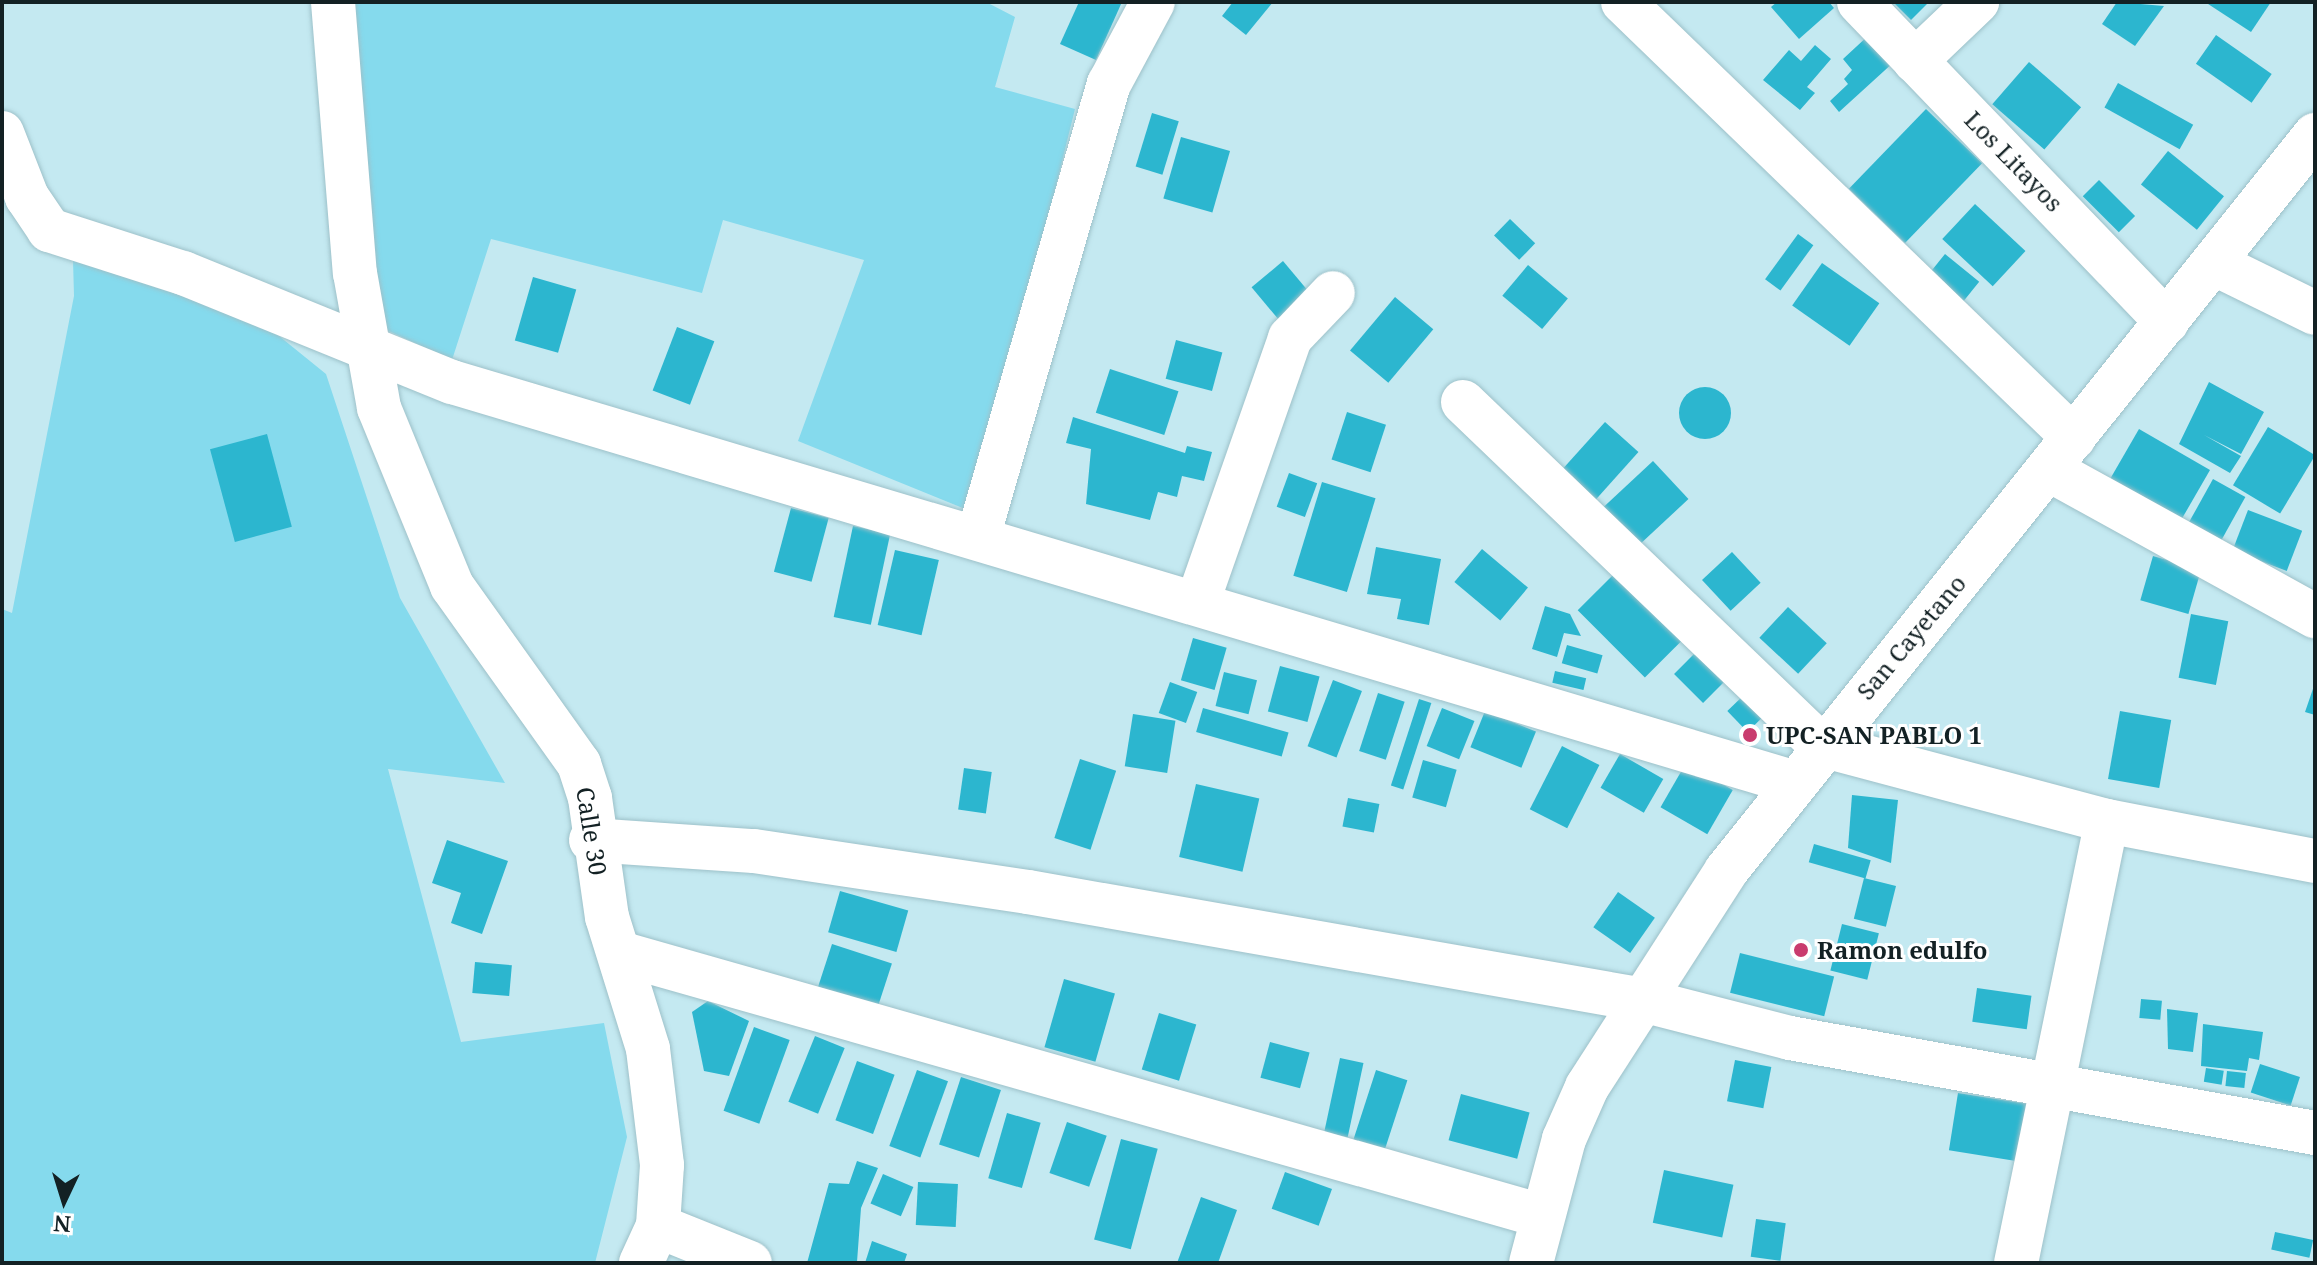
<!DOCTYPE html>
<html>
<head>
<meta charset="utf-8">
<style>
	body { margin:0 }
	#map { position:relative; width:2317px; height:1265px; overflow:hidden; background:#c4e9f1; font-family:"Noto Serif",serif }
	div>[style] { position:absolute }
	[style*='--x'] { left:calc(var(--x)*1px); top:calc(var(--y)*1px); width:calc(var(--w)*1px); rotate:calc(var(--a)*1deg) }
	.green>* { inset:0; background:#85daed }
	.building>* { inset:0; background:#2cb6cf; transform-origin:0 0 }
	.round { border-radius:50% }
	.roads { filter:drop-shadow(0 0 2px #9dc1c9) drop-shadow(0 0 2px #9dc1c9) }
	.minor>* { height:44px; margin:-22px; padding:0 22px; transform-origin:22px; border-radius:22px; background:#fff }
	.major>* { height:44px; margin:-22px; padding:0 22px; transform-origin:22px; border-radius:22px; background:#fff }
	.dots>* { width:22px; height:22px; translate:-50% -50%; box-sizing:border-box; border:4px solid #fff; border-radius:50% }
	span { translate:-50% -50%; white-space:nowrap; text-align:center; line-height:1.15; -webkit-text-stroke:6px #fff; paint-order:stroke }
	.street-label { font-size:24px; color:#132124 }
	.poi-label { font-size:24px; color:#132124; font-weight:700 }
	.left { translate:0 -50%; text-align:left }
	.frame { position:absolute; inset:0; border:4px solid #132124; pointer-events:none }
	.north { position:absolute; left:24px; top:1161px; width:80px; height:80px; -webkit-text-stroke:6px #fff; paint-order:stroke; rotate:184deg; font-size:22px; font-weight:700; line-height:32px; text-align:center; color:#132124 }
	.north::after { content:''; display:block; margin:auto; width:28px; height:36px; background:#132124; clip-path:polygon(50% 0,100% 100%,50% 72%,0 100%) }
</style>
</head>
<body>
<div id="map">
	<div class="green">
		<i style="clip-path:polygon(347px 2px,986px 2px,1015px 17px,995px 87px,1075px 109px,975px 513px,798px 441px,864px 260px,723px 220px,702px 293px,491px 239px,452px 360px,365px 320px)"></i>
		<i style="clip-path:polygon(73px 260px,263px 323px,326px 374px,400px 598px,505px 783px,388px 769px,461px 1042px,604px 1023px,627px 1137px,595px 1263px,2px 1263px,2px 609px,12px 613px,74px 296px)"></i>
	</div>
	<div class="building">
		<i style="clip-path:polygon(1079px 2px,1122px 2px,1096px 60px,1060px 44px)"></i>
		<i style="clip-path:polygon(1233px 2px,1273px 2px,1246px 35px,1222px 16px)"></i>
		<i style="clip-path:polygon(1777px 2px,1829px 2px,1834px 8px,1799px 39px,1771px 7px)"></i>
		<i style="clip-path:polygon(1893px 2px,1929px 2px,1911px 20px)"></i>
		<i style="clip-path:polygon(2117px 2px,2164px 6px,2135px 46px,2102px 24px)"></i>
		<i style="clip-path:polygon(2205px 2px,2271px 2px,2251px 32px)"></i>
		<i style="clip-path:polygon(1870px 34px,1895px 61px,1839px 112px,1830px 101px,1848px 84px,1844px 79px,1852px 70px,1843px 59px)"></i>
		<i style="left:2216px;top:35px;width:68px;height:35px;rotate:35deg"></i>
		<i style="clip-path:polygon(1815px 45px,1831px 59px,1807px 87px,1815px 93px,1800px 110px,1763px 80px,1789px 50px,1801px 61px)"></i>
		<i style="left:2029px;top:62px;width:69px;height:56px;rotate:41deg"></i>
		<i style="left:2118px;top:83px;width:86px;height:28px;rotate:29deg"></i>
		<i style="left:1926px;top:109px;width:78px;height:111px;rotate:44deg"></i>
		<i style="left:1152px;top:113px;width:28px;height:56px;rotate:17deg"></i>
		<i style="left:1181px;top:137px;width:51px;height:64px;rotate:16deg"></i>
		<i style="left:2168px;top:151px;width:72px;height:43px;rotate:39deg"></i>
		<i style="left:2099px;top:180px;width:51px;height:23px;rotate:45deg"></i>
		<i style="left:1975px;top:204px;width:69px;height:48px;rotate:43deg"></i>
		<i style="left:1510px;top:219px;width:35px;height:23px;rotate:44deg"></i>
		<i style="left:1798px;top:234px;width:19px;height:56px;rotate:36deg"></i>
		<i style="left:1945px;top:254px;width:44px;height:26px;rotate:39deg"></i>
		<i style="left:1283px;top:261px;width:45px;height:41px;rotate:50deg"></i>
		<i style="left:1822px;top:263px;width:70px;height:52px;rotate:35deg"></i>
		<i style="left:1528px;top:265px;width:52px;height:40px;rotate:40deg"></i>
		<i style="left:533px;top:277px;width:45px;height:66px;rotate:16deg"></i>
		<i style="left:1395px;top:297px;width:50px;height:70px;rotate:40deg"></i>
		<i style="left:677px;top:327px;width:40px;height:68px;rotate:21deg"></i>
		<i style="left:1176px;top:340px;width:48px;height:40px;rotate:15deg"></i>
		<i style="left:1110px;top:369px;width:72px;height:46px;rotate:18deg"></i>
		<i style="clip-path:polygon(2209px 382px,2264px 412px,2241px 454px,2204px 435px,2241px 456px,2230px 473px,2179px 444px)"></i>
		<i class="round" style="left:1679px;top:387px;width:52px;height:52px"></i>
		<i style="left:1347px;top:412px;width:41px;height:50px;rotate:18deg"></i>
		<i style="clip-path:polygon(1073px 417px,1185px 453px,1187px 446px,1212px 452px,1204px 481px,1182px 476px,1177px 497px,1158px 492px,1150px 520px,1086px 504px,1091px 449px,1066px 443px)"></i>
		<i style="left:1605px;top:422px;width:45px;height:69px;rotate:42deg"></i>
		<i style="left:2268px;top:427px;width:55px;height:68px;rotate:31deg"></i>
		<i style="left:2139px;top:429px;width:82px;height:59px;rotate:30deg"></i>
		<i style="left:267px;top:434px;width:96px;height:59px;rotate:75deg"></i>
		<i style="left:1653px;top:461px;width:52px;height:69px;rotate:47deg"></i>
		<i style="left:1289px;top:473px;width:30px;height:36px;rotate:20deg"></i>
		<i style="left:2213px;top:479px;width:37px;height:51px;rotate:29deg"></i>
		<i style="left:1322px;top:482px;width:56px;height:98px;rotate:17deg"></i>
		<i style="left:791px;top:508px;width:39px;height:66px;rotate:15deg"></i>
		<i style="left:2248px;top:510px;width:58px;height:43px;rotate:21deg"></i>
		<i style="left:853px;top:526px;width:38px;height:93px;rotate:12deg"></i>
		<i style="clip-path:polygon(1376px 547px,1441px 559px,1429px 625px,1397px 619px,1401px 599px,1367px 594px)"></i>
		<i style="left:1482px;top:549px;width:60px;height:43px;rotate:40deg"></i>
		<i style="left:895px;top:550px;width:45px;height:77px;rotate:13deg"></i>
		<i style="left:1732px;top:552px;width:42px;height:41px;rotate:47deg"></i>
		<i style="left:2153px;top:556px;width:50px;height:46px;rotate:16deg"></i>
		<i style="left:1618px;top:570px;width:95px;height:57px;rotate:45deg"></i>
		<i style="clip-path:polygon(1545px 606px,1570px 614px,1581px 636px,1564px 633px,1557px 657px,1532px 649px)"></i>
		<i style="left:1788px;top:607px;width:53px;height:42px;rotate:43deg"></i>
		<i style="left:2191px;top:614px;width:38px;height:65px;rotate:11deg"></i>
		<i style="left:1193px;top:638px;width:35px;height:44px;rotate:16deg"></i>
		<i style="left:1567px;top:645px;width:37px;height:19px;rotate:16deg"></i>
		<i style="left:1696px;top:652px;width:41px;height:31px;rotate:45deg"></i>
		<i style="left:1280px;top:666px;width:41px;height:47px;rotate:15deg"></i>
		<i style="left:1555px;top:671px;width:32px;height:12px;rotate:13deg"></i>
		<i style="left:1224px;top:672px;width:34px;height:35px;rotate:14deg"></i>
		<i style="left:1333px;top:680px;width:31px;height:71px;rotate:21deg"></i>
		<i style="left:1170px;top:682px;width:29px;height:33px;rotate:20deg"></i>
		<i style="clip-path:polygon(2315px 683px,2315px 715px,2305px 712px)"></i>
		<i style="left:1378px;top:693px;width:28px;height:61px;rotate:18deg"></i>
		<i style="left:1746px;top:693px;width:29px;height:26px;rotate:46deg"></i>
		<i style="left:1419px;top:699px;width:13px;height:91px;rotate:18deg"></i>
		<i style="left:1203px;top:708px;width:89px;height:25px;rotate:16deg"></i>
		<i style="left:1442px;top:708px;width:35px;height:41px;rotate:22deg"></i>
		<i style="left:1485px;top:711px;width:55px;height:39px;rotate:22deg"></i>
		<i style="left:2120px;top:711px;width:52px;height:69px;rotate:10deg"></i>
		<i style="left:1133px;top:714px;width:43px;height:53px;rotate:9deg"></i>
		<i style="left:1562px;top:746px;width:42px;height:71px;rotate:27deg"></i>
		<i style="left:1620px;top:754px;width:50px;height:39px;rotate:30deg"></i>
		<i style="left:1080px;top:759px;width:38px;height:83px;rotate:18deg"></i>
		<i style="left:1423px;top:760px;width:35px;height:39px;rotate:16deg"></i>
		<i style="left:1686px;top:763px;width:54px;height:51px;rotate:30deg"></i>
		<i style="left:964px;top:768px;width:28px;height:42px;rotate:8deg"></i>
		<i style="left:1196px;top:784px;width:65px;height:75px;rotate:13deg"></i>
		<i style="clip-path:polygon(1852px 795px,1898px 800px,1891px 863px,1848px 848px)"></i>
		<i style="left:1348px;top:798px;width:32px;height:29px;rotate:11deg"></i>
		<i style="clip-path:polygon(447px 840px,508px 861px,482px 934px,451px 923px,461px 893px,432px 883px)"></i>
		<i style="left:1814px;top:844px;width:59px;height:19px;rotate:16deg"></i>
		<i style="left:1864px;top:878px;width:33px;height:42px;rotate:14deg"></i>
		<i style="left:840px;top:891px;width:71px;height:43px;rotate:16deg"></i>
		<i style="left:1618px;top:892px;width:45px;height:43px;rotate:35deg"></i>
		<i style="left:1842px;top:924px;width:38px;height:48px;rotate:14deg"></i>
		<i style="left:832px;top:944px;width:63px;height:45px;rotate:18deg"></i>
		<i style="left:1740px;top:953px;width:97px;height:41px;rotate:14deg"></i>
		<i style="left:475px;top:962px;width:37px;height:31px;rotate:5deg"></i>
		<i style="left:1064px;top:979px;width:53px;height:71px;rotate:16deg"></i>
		<i style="left:1977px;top:988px;width:55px;height:34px;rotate:8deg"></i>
		<i style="left:2141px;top:999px;width:21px;height:19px;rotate:5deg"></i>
		<i style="clip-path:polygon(708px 1001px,749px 1021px,729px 1076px,704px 1071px,692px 1012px)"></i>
		<i style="clip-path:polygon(2167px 1009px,2198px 1013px,2193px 1052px,2168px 1049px)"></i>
		<i style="left:1159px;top:1013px;width:39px;height:59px;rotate:17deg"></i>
		<i style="clip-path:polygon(2203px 1024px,2263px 1032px,2259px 1060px,2249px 1058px,2247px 1071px,2201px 1066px)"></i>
		<i style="left:754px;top:1027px;width:38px;height:89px;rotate:20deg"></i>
		<i style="left:815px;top:1036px;width:32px;height:71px;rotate:22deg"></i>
		<i style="left:1270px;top:1042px;width:41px;height:37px;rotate:15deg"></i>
		<i style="left:1340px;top:1058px;width:24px;height:76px;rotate:12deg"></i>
		<i style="left:1735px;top:1060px;width:37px;height:42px;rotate:11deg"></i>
		<i style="left:857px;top:1061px;width:40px;height:63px;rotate:20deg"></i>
		<i style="left:2260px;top:1064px;width:42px;height:30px;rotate:18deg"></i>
		<i style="left:2206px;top:1068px;width:18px;height:14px;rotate:9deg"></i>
		<i style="left:917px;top:1070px;width:33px;height:81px;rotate:20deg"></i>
		<i style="left:1376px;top:1070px;width:33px;height:74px;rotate:18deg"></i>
		<i style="left:2227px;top:1071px;width:19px;height:15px;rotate:6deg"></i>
		<i style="left:961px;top:1077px;width:42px;height:71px;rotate:18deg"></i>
		<i style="left:1958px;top:1093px;width:71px;height:58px;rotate:9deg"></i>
		<i style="left:1461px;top:1094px;width:71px;height:48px;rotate:15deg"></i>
		<i style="left:1007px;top:1113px;width:35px;height:68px;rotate:16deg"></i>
		<i style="left:1067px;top:1122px;width:42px;height:54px;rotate:19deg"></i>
		<i style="left:1121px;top:1139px;width:38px;height:104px;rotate:15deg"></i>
		<i style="clip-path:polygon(857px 1161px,878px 1168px,861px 1208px,857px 1262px,807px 1263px,829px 1183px,849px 1184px)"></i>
		<i style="left:1664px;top:1170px;width:71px;height:54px;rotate:12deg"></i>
		<i style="left:1285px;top:1172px;width:50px;height:39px;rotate:20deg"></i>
		<i style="left:883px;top:1174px;width:33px;height:32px;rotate:23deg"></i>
		<i style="left:918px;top:1182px;width:40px;height:43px;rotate:3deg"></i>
		<i style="clip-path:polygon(1201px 1197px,1237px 1210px,1218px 1263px,1177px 1263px)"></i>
		<i style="left:1756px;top:1219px;width:30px;height:38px;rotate:8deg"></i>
		<i style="left:2275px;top:1232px;width:39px;height:18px;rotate:12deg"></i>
		<i style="clip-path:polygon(872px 1241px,907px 1254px,904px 1263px,865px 1263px)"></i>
	</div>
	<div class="roads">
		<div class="minor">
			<i style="--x:333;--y:2;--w:272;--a:85.4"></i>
			<i style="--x:355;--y:273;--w:137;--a:79.9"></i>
			<i style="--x:379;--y:408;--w:192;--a:67.7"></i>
			<i style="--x:452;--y:586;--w:219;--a:54.5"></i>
			<i style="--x:579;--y:764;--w:36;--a:72"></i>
			<i style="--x:590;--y:798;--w:120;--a:81.9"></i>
			<i style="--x:607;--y:917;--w:138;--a:72.7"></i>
			<i style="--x:648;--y:1049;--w:117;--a:83.1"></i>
			<i style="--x:662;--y:1165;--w:61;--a:93.8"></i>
			<i style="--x:658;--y:1226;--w:41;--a:114.7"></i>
			<i style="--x:1623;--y:2;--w:627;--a:44.03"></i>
			<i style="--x:1859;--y:2;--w:444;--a:46.1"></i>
			<i style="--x:1915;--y:61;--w:86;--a:-43.6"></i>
			<i style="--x:2;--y:133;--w:69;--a:68.7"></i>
			<i style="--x:27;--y:197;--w:40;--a:56"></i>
			<i style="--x:49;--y:230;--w:141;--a:17.8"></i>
			<i style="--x:183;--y:273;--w:290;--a:22.1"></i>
			<i style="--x:452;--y:382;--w:1398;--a:16.62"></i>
			<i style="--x:2215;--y:264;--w:111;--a:26.1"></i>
			<i style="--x:1463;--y:402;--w:496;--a:43.8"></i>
			<i style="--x:1821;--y:745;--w:296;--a:14.9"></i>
			<i style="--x:2107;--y:821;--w:212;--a:10.9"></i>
			<i style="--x:2050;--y:470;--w:303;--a:28.9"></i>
			<i style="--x:978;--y:537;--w:472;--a:-73.9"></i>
			<i style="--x:1109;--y:84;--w:93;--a:-61.8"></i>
			<i style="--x:1198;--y:601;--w:279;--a:-70.7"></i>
			<i style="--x:1290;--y:338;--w:62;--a:-46.3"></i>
			<i style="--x:591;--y:840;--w:163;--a:3.9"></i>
			<i style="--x:754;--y:851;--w:277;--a:8.5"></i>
			<i style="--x:1028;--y:892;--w:619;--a:9.95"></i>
			<i style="--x:1638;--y:999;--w:157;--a:14.4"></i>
			<i style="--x:1790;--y:1038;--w:534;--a:10.26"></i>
			<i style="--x:623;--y:954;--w:956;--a:15.91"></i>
			<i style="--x:658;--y:1226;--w:99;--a:21.9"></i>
			<i style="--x:2016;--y:1263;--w:451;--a:-78.4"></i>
		</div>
		<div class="major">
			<i style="--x:1531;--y:1263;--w:128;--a:-75.1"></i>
			<i style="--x:1564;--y:1139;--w:57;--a:-66.1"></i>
			<i style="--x:1587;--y:1087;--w:257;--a:-57.2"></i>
			<i style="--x:1726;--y:871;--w:943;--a:-51.33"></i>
		</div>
	</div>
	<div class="dots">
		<i style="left:1750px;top:735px;background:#c93c6e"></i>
		<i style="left:1801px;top:950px;background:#c93c6e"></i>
	</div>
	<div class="street-label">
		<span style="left:2014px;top:161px;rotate:46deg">Los Litayos</span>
		<span style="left:1911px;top:637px;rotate:-50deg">San Cayetano</span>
		<span style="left:592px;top:831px;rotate:81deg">Calle 30</span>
	</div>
	<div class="poi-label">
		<span class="left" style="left:1766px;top:735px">UPC-SAN PABLO 1</span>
		<span class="left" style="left:1817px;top:950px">Ramon edulfo</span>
	</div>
	<div class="frame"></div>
	<div class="north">N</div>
</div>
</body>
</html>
